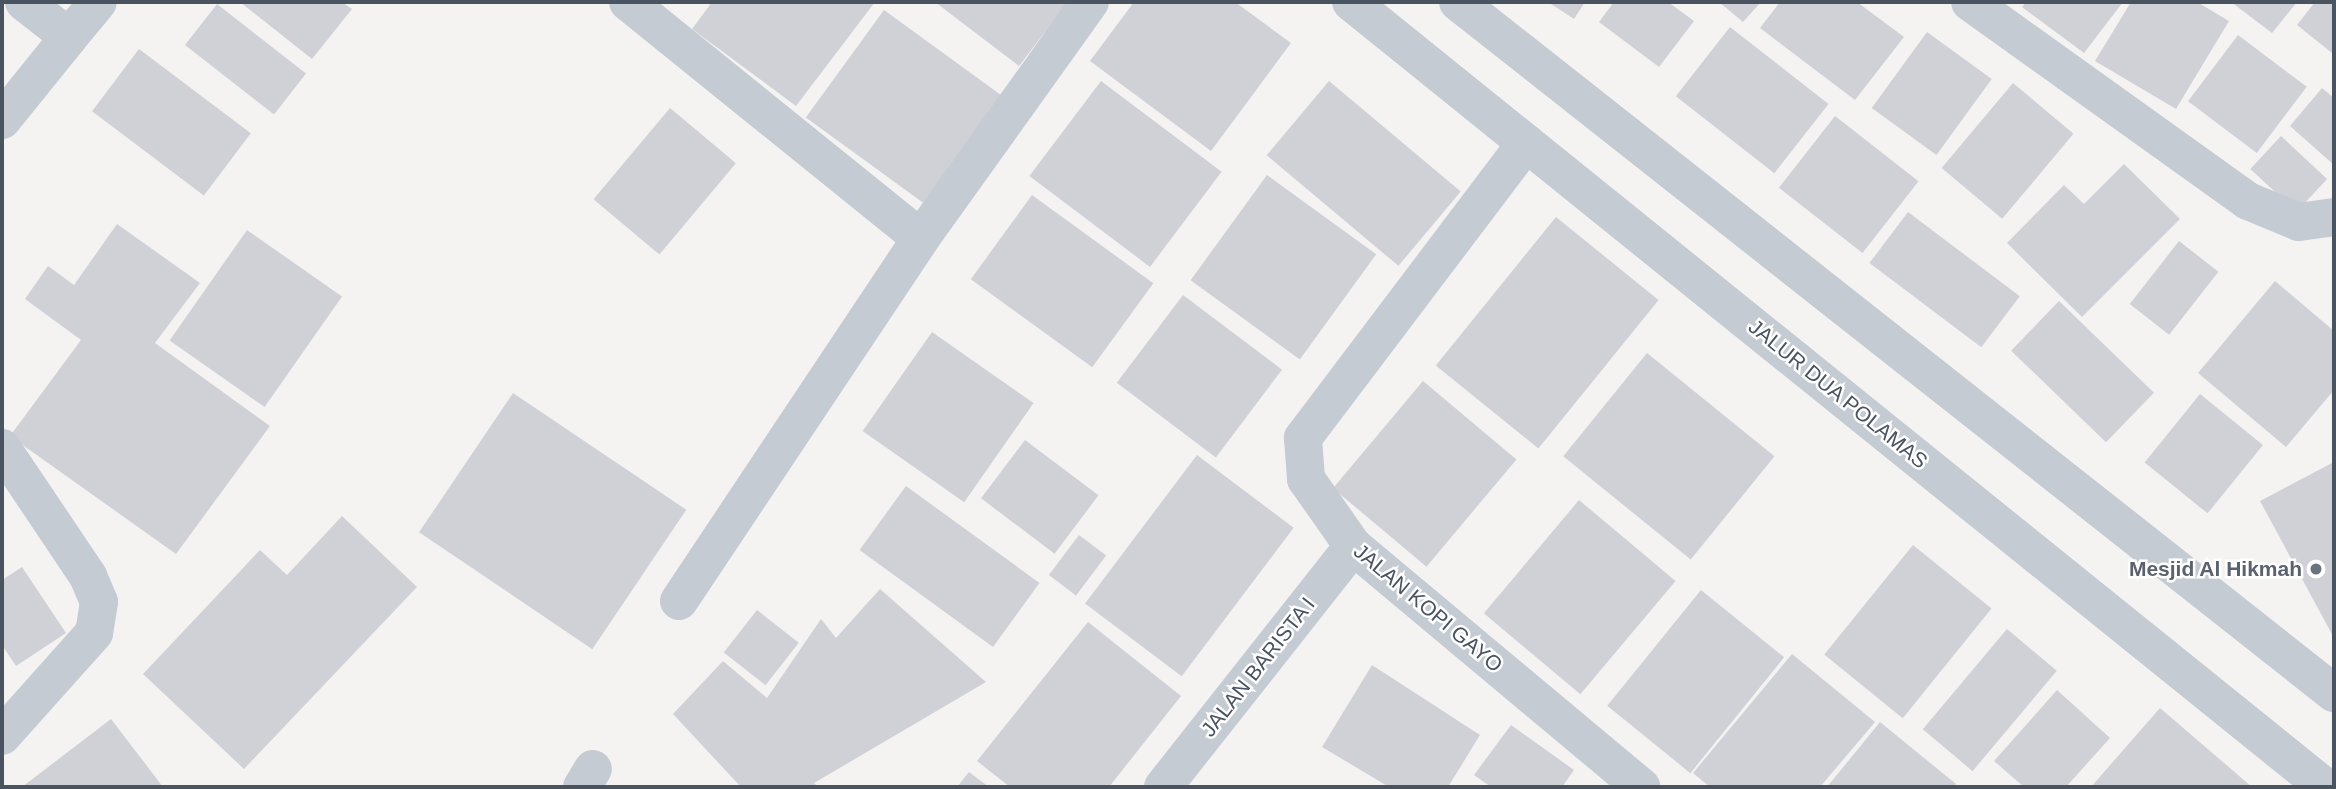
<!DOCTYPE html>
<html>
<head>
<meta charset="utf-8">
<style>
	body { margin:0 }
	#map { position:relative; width:2336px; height:789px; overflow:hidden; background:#f4f3f2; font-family:Arial,sans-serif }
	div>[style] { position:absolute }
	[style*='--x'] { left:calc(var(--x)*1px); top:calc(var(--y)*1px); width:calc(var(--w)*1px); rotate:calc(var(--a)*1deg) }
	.building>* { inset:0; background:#cfd1d6; transform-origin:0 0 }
	.minor>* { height:38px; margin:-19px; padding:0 19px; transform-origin:19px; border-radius:19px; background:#c4cbd3 }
	.dots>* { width:19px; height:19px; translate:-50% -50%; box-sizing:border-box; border:4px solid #fff; border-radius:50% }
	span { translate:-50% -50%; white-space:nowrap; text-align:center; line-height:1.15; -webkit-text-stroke:5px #fff; paint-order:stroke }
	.street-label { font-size:21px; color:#4a5360 }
	.worship-label { font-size:21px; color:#5b616d; font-weight:700 }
	.right { translate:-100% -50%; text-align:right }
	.frame { position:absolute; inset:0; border:4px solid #4a5360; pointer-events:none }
</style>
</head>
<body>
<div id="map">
	<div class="building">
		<i style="clip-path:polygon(240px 2px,342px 2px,352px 9px,312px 59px)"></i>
		<i style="clip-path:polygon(712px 2px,875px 2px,796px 106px,692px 29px)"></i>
		<i style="clip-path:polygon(935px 2px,1068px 2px,1019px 66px)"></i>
		<i style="clip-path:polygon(1134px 2px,1235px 2px,1291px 43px,1211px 151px,1090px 61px)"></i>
		<i style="clip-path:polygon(1548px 2px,1585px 2px,1574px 19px)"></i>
		<i style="clip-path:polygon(1614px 2px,1668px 2px,1694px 21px,1659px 67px,1599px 22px)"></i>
		<i style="clip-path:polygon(1719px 2px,1761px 2px,1743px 22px)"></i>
		<i style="clip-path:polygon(1780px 2px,1857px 2px,1904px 37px,1855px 100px,1760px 28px)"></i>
		<i style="clip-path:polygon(2026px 2px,2123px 2px,2084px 53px,2022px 7px)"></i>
		<i style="clip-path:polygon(2131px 2px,2197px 2px,2229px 21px,2176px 109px,2095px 61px)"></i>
		<i style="clip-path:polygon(2231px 2px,2297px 2px,2272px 33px)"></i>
		<i style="clip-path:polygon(2315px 2px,2334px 2px,2332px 53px,2297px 25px)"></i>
		<i style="left:217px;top:4px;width:113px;height:52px;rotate:38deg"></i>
		<i style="left:884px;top:10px;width:145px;height:133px;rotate:36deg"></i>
		<i style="left:1730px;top:27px;width:125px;height:88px;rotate:38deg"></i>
		<i style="left:1927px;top:32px;width:80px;height:94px;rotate:36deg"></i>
		<i style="left:2238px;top:35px;width:86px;height:83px;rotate:37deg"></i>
		<i style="left:139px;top:49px;width:140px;height:78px;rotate:37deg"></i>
		<i style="left:1101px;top:81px;width:151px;height:119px;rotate:37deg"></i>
		<i style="left:1329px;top:81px;width:172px;height:97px;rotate:40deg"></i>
		<i style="left:2013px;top:83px;width:79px;height:111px;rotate:40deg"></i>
		<i style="clip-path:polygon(2322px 88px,2334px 98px,2334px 165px,2290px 126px)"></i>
		<i style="left:670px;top:108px;width:86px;height:119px;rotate:40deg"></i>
		<i style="left:1835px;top:116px;width:106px;height:91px;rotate:38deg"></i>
		<i style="left:2281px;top:136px;width:63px;height:45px;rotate:43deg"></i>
		<i style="clip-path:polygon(2124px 164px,2180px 219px,2082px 317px,2007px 243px,2064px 185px,2084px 204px)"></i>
		<i style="left:1267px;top:175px;width:135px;height:130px;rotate:36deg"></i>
		<i style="left:1032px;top:195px;width:150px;height:104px;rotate:36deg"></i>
		<i style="left:1908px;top:212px;width:140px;height:64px;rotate:37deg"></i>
		<i style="left:1556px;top:217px;width:132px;height:191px;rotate:39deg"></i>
		<i style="clip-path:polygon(117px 224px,200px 283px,155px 343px,270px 426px,176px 554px,10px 436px,81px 340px,25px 299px,48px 266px,74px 285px)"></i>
		<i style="left:247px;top:230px;width:116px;height:135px;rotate:35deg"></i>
		<i style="left:2179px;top:241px;width:50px;height:80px;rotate:38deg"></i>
		<i style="clip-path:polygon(2275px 281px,2334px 331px,2334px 390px,2286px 447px,2198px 373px)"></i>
		<i style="left:1183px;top:295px;width:124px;height:110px;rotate:37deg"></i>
		<i style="left:2059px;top:301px;width:132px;height:69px;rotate:44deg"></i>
		<i style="left:932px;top:332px;width:124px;height:121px;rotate:35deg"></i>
		<i style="left:1647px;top:353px;width:164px;height:133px;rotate:39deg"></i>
		<i style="left:1423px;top:381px;width:122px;height:140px;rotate:40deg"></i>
		<i style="left:513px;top:393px;width:209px;height:168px;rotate:34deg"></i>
		<i style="left:2200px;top:394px;width:81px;height:88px;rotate:39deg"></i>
		<i style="left:1025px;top:440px;width:92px;height:73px;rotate:37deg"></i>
		<i style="left:1197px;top:455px;width:121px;height:186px;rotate:37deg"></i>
		<i style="clip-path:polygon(2334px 462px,2334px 638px,2260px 501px)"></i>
		<i style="left:906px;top:486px;width:165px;height:79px;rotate:36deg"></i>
		<i style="left:1579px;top:500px;width:126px;height:148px;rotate:40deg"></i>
		<i style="clip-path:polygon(342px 516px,417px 587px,244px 769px,143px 674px,260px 550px,287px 575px)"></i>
		<i style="left:1079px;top:535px;width:34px;height:50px;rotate:37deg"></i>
		<i style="left:1913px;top:545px;width:101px;height:141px;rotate:39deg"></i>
		<i style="clip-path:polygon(22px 567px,66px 633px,16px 666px,2px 645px,2px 580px)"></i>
		<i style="clip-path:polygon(880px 589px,986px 682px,814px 783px,818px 787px,741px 787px,673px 714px,723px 661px,767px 698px,821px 619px,836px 638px)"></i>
		<i style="left:1701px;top:590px;width:107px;height:149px;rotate:39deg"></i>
		<i style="left:757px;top:610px;width:53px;height:54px;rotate:38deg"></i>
		<i style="clip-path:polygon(1088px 622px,1181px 696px,1109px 787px,1010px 787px,977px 761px)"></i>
		<i style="left:2007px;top:629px;width:65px;height:131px;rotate:40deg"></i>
		<i style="clip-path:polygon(1792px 654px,1875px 722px,1820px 787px,1710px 787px,1693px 773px)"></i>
		<i style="clip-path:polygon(1372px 665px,1480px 735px,1448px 787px,1389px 787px,1322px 747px)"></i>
		<i style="clip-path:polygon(2057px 690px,2110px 738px,2066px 787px,2024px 787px,1994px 761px)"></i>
		<i style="clip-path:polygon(2160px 708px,2252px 787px,2091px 787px)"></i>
		<i style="clip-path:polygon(111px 719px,163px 787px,22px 787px)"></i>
		<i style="clip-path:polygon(1880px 722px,1956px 784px,1953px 787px,1827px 787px)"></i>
		<i style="clip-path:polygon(1511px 725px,1574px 770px,1562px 787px,1491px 787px,1474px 775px)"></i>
		<i style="clip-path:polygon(969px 772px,989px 787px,957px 787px)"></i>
	</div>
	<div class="minor">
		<i style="--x:628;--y:2;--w:376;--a:38.9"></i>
		<i style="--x:1351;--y:2;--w:1251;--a:38.87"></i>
		<i style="--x:1458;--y:2;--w:1116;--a:38.27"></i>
		<i style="--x:1970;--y:2;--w:342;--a:35.6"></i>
		<i style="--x:2248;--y:201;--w:55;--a:22.4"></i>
		<i style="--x:2299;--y:222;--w:35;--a:-8"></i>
		<i style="--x:69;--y:37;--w:45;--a:-50.4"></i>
		<i style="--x:2;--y:120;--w:107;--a:-51.1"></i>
		<i style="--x:69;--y:37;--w:57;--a:-142.1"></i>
		<i style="--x:1526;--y:143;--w:370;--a:127.1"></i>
		<i style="--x:1303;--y:438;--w:41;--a:85.8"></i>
		<i style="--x:1306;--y:479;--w:82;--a:55"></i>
		<i style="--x:1353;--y:546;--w:376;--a:39.9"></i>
		<i style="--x:2;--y:448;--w:154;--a:56.1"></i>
		<i style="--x:88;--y:576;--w:28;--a:67"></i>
		<i style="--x:99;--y:602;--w:31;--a:99"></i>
		<i style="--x:94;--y:633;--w:138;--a:131.8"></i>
		<i style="--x:679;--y:601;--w:436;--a:-56.3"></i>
		<i style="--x:921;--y:238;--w:290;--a:-54.4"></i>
		<i style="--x:582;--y:787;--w:21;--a:-59"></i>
		<i style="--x:1163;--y:787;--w:307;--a:-51.7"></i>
	</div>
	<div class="dots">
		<i style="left:2316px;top:569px;background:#6b7280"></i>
	</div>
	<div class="street-label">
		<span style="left:1838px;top:394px;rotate:39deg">JALUR DUA POLAMAS</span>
		<span style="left:1428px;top:608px;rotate:40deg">JALAN KOPI GAYO</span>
		<span style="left:1258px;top:667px;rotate:-52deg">JALAN BARISTA I</span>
	</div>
	<div class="worship-label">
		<span class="right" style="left:2302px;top:569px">Mesjid Al Hikmah</span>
	</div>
	<div class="frame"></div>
</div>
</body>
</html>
